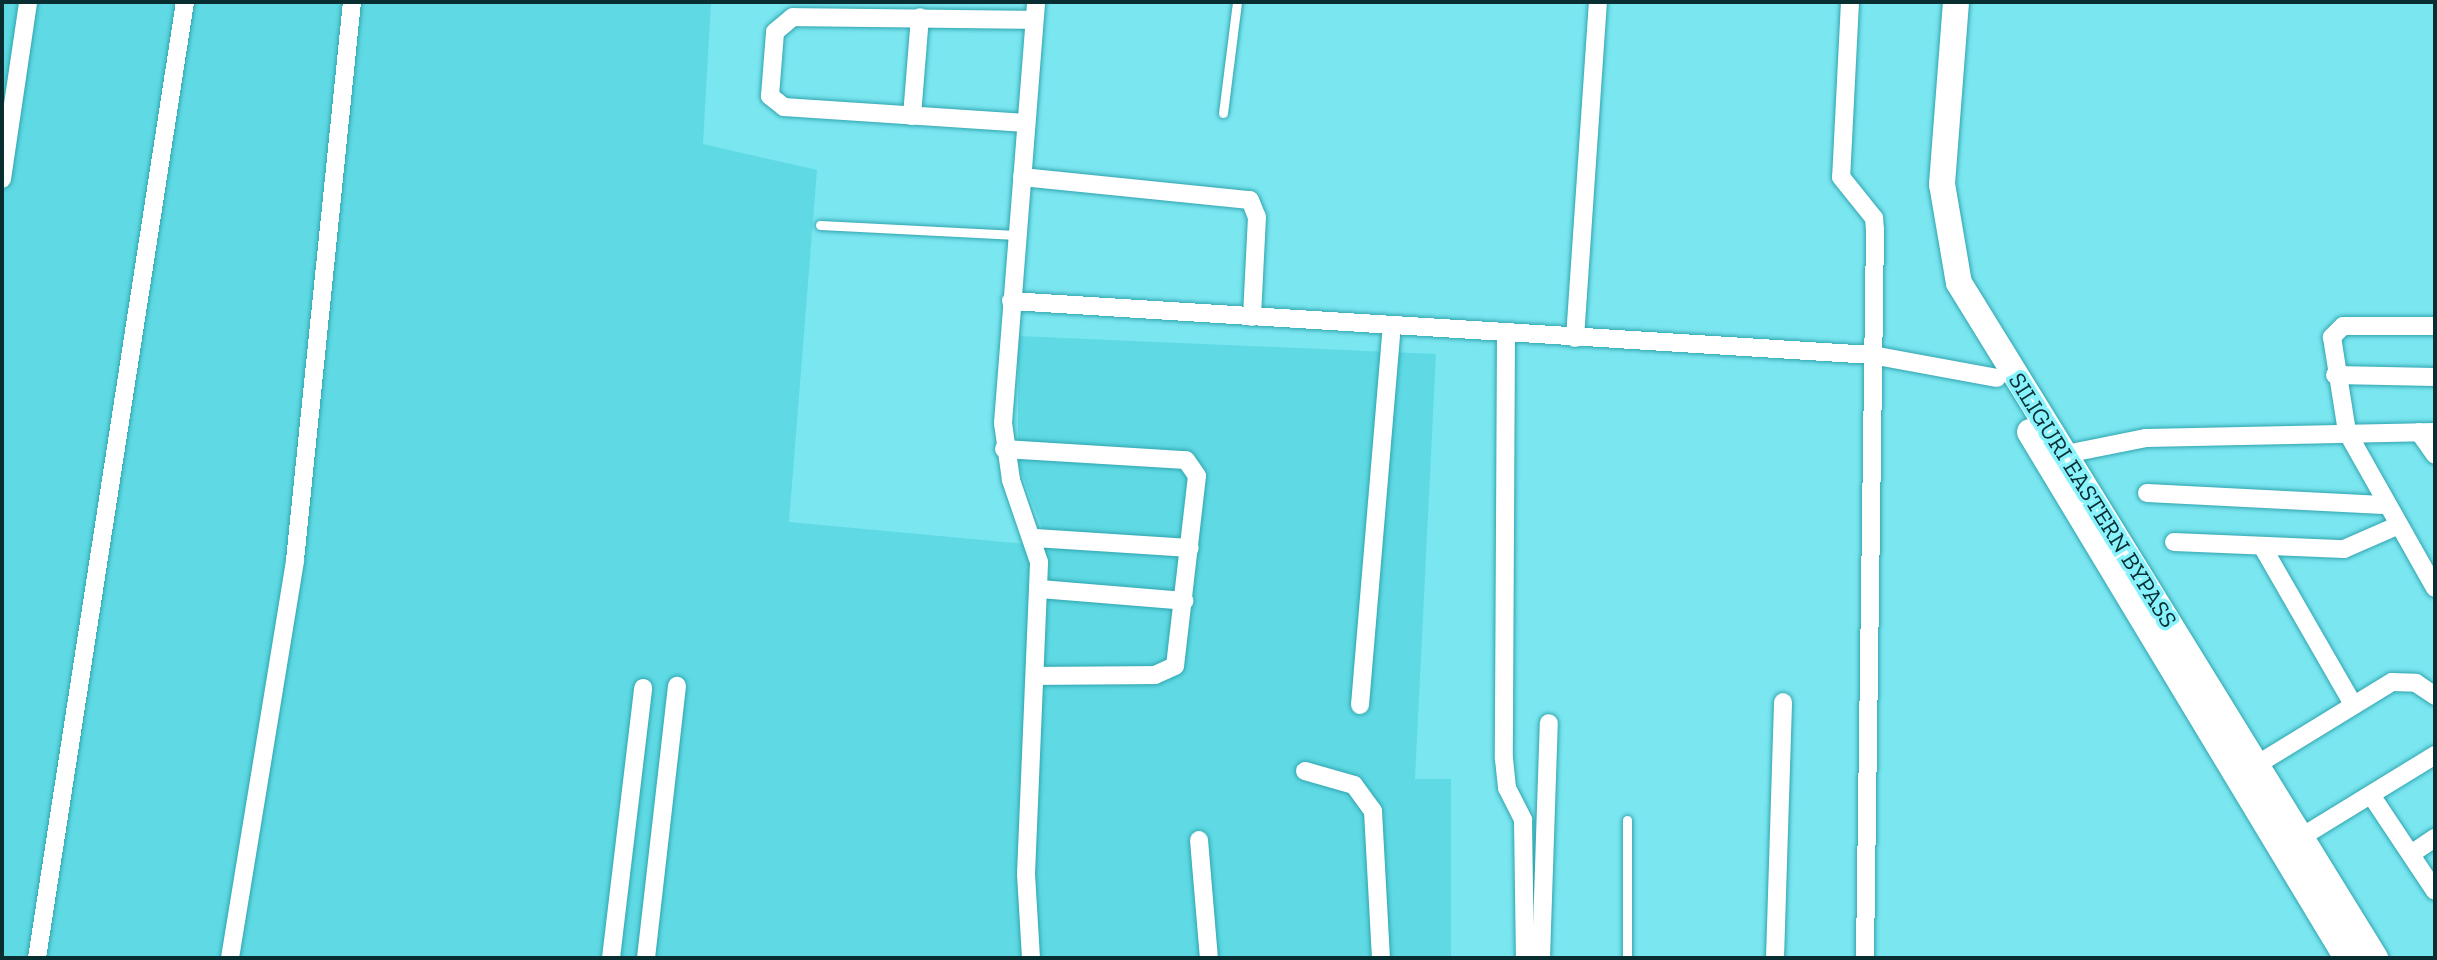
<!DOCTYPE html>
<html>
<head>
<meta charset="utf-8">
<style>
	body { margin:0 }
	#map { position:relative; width:2437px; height:960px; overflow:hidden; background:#7ae6f0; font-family:"Zilla Slab",serif }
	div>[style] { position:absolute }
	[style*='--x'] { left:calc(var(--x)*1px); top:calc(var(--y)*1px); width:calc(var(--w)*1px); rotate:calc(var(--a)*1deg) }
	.built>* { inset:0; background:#5fdae4 }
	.roads { filter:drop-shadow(0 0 2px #31a5af) drop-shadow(0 0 2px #31a5af) }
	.lane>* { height:9px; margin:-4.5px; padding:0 4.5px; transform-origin:4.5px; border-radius:4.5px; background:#fff }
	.street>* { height:18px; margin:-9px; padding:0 9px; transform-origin:9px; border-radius:9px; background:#fff }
	.primary>* { height:26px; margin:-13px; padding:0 13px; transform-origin:13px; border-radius:13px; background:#fff }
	span { translate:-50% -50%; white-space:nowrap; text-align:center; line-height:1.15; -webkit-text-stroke:7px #88f3fd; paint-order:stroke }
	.street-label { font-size:24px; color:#092e31 }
	.frame { position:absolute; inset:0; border:4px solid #092e31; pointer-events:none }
</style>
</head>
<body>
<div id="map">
	<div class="built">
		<i style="clip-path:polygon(2px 2px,711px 2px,703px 144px,817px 170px,789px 522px,1049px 546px,1018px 464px,1018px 336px,1436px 354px,1415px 779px,1451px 779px,1451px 958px,2px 958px)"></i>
	</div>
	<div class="roads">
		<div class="lane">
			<i style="--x:1223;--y:113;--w:112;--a:-82.8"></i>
			<i style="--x:820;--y:225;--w:197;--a:2.9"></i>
			<i style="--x:1627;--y:820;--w:138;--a:90"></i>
		</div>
		<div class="street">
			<i style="--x:1850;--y:2;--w:175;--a:92.9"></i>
			<i style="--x:1841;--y:177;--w:53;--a:51.2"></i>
			<i style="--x:1874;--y:218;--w:12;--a:85"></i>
			<i style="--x:1875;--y:230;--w:728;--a:90.79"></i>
			<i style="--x:912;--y:116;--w:99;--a:-85.4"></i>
			<i style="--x:1026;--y:123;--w:243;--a:-176.2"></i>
			<i style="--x:784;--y:107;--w:18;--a:-142"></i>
			<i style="--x:770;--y:96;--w:64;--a:-85.5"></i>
			<i style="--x:775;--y:32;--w:23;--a:-40"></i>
			<i style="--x:793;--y:17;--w:241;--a:0.7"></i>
			<i style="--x:1022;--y:177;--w:229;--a:5.8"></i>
			<i style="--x:1250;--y:200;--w:18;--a:68"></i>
			<i style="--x:1257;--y:217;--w:100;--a:92.9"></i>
			<i style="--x:2;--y:179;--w:179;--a:-81.6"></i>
			<i style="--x:1011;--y:301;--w:863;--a:3.59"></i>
			<i style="--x:1872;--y:355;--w:127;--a:10.4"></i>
			<i style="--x:2435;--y:326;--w:92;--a:180"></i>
			<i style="--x:2343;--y:326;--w:16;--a:135"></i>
			<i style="--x:2332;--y:337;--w:96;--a:81"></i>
			<i style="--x:2347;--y:432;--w:179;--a:60.6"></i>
			<i style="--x:1506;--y:334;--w:425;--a:90.3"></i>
			<i style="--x:1504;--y:759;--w:29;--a:84"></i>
			<i style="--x:1507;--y:788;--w:36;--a:63"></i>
			<i style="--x:1523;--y:820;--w:138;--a:89.2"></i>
			<i style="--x:1575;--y:338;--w:337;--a:-86.1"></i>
			<i style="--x:2335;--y:375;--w:100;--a:1.1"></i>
			<i style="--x:2419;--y:432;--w:28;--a:55"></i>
			<i style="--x:1004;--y:449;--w:182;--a:3.5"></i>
			<i style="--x:1186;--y:460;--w:19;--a:55"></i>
			<i style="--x:1197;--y:476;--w:191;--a:96.6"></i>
			<i style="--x:1175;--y:666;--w:22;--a:156"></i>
			<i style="--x:1155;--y:675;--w:118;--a:179.5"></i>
			<i style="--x:2066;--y:454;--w:82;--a:-11.3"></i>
			<i style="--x:2146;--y:438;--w:289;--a:-1.2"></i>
			<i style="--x:2147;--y:493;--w:241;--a:2.9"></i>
			<i style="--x:1035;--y:538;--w:155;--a:3.7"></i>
			<i style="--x:2174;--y:542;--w:170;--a:2.4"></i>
			<i style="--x:2344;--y:549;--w:60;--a:-23.6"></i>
			<i style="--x:2262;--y:546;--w:182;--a:60.1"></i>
			<i style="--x:1040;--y:589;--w:145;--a:4.7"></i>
			<i style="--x:1360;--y:705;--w:380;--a:-85.2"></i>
			<i style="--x:2258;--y:764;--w:157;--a:-31.5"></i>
			<i style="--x:2392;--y:682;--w:24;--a:2"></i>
			<i style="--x:2416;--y:683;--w:23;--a:34"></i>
			<i style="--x:1305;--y:771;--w:51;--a:15.9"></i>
			<i style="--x:1354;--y:785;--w:32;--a:54"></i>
			<i style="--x:1373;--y:811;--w:147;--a:86.9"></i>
			<i style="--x:2371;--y:795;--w:115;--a:56.3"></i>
			<i style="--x:2303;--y:836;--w:155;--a:-31.5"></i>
			<i style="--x:1199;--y:840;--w:118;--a:85.2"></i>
			<i style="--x:2411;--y:854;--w:29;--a:-34"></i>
			<i style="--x:37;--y:958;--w:967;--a:-81.2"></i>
			<i style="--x:230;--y:958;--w:403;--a:-80.7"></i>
			<i style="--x:295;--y:560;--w:561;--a:-84.17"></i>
			<i style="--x:611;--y:958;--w:272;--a:-83.2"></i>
			<i style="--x:646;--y:958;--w:274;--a:-83.5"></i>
			<i style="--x:1031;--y:958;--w:84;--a:-93.4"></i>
			<i style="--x:1026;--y:874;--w:312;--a:-87.6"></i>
			<i style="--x:1039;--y:562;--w:87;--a:-108.9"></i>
			<i style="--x:1011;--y:480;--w:58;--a:-98"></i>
			<i style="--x:1003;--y:423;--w:422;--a:-85.5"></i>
			<i style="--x:1541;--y:958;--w:235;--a:-88.1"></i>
			<i style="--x:1775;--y:958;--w:256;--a:-88.2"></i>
		</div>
		<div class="primary">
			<i style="--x:1956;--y:2;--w:183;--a:94.4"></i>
			<i style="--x:1942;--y:184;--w:100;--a:80.3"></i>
			<i style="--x:1959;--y:283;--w:793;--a:58.35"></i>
			<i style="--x:2030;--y:432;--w:614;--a:58.92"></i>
		</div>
	</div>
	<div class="street-label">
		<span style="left:2093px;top:500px;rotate:58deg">SILIGURI EASTERN BYPASS</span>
	</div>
	<div class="frame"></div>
</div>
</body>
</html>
